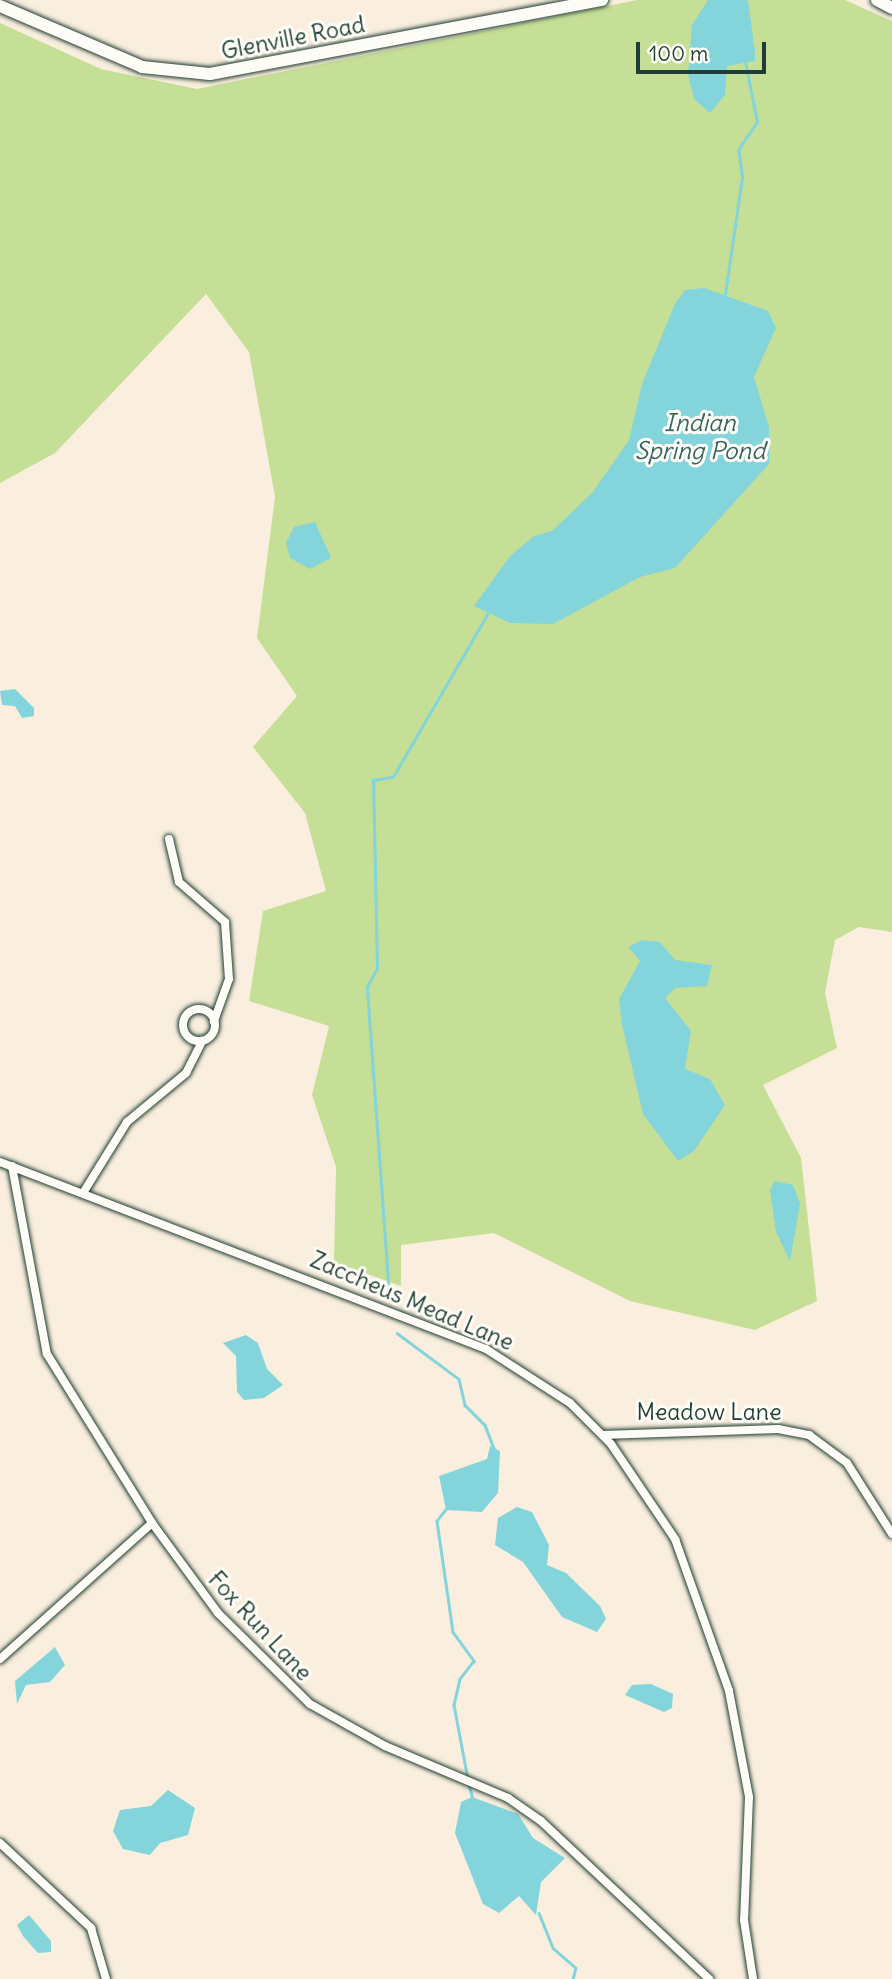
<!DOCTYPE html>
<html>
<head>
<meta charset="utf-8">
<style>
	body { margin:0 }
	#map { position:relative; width:892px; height:1979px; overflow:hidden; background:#faefde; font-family:Delius,sans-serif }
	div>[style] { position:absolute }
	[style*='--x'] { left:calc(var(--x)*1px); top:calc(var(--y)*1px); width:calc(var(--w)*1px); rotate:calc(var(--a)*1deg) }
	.green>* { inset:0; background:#c6df96 }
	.water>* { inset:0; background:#83d4db }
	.stream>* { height:2.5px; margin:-1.25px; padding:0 1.25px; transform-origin:1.25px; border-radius:1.25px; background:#83d4db }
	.roads { filter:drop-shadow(0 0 2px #1f3d34) drop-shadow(0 0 2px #1f3d34) }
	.street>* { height:8px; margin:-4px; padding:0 4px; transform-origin:4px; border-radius:4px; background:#fdfcf7 }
	.street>.ring { margin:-4px; padding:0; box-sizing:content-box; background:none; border:8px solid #fdfcf7; border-radius:50% }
	.secondary>* { height:12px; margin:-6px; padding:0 6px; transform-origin:6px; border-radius:6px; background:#fdfcf7 }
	span { translate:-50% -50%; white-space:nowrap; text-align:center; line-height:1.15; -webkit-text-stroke:6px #fdfcf7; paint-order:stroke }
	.street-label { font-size:23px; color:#1f3d34 }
	.water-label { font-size:24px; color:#38635e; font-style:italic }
	.scale { position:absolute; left:636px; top:42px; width:130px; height:32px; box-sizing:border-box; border:4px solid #1f3d34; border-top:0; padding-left:9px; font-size:21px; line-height:24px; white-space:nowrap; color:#1f3d34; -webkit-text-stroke:5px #fdfcf7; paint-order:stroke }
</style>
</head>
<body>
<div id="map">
	<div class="green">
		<i style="clip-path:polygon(637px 0,845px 0,892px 21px,892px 932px,859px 927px,835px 940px,825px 993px,837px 1048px,763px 1085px,801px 1158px,817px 1301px,755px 1330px,630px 1301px,494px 1233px,401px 1245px,401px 1286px,334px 1262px,336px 1167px,312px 1095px,329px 1026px,249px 1001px,263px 911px,326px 891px,305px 813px,253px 747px,297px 696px,257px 638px,275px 497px,249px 352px,206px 294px,55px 453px,0 483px,0 23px,101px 69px,197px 89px)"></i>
	</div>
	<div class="water">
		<i style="clip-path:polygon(708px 0,748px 0,755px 52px,755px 61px,727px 66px,725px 95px,710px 113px,694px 99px,688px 75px,692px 25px)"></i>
		<i style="clip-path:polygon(704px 288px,768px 311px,776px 328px,754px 377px,769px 427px,769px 464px,675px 568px,640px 577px,553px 624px,510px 623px,474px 606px,510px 556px,534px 536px,552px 531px,592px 493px,629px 440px,642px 384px,675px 304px,685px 290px)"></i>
		<i style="clip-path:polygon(315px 522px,331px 558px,310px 569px,290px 558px,286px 543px,294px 527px)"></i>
		<i style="clip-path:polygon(15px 689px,34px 708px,34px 716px,22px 718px,15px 706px,2px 705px,0 691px)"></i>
		<i style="clip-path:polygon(642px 940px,660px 942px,675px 960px,712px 965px,707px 986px,675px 988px,665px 998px,691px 1031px,685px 1069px,710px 1079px,725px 1105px,694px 1151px,678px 1161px,643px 1114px,622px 1025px,619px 999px,640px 961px,628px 947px)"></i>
		<i style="clip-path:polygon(775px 1181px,793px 1185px,800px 1204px,790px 1261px,776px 1232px,770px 1190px)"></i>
		<i style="clip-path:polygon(246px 1335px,258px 1343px,267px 1369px,283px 1385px,264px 1398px,244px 1400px,237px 1392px,236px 1356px,223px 1343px)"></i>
		<i style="clip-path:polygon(490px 1446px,500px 1451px,498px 1493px,482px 1512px,446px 1510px,439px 1476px,487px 1459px)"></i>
		<i style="clip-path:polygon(517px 1507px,532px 1512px,549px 1545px,547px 1565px,566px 1573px,600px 1606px,606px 1619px,597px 1632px,562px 1617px,523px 1562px,495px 1545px,498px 1518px)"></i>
		<i style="clip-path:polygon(55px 1647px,65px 1665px,50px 1682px,26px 1685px,17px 1704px,15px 1681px)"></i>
		<i style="clip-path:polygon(651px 1684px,673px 1694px,672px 1708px,664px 1712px,625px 1695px,632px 1685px)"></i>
		<i style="clip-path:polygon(168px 1790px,195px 1808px,188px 1835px,160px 1843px,150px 1855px,123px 1849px,113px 1831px,120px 1810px,151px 1806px)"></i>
		<i style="clip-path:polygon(472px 1797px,518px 1814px,533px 1838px,565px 1858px,541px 1882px,536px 1915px,519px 1896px,499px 1913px,483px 1904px,455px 1833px,461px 1802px)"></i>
		<i style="clip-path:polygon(29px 1915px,51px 1941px,51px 1952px,38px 1953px,23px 1936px,17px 1925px)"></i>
	</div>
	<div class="stream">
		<i style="--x:725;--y:294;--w:118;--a:-81.7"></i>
		<i style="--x:742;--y:177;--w:27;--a:-98"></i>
		<i style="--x:738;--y:150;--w:34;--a:-56"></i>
		<i style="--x:757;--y:122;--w:61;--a:-101.3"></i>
		<i style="--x:389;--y:1296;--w:310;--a:-94.1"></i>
		<i style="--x:367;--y:987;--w:21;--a:-62"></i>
		<i style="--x:377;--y:968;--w:188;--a:-91.2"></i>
		<i style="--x:373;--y:780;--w:20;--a:-9"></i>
		<i style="--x:393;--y:777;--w:190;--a:-59.9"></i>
		<i style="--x:397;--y:1333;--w:77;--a:36.6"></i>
		<i style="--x:459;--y:1379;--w:27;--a:77"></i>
		<i style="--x:465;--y:1405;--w:28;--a:45"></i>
		<i style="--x:485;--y:1425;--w:25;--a:69"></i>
		<i style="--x:448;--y:1507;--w:18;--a:128"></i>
		<i style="--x:437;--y:1521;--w:112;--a:81.8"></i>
		<i style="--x:453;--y:1632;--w:36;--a:54"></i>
		<i style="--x:474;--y:1661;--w:23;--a:128"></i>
		<i style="--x:460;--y:1679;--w:27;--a:103"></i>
		<i style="--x:454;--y:1705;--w:75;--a:79.3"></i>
		<i style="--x:469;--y:1785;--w:15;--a:74"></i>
		<i style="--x:539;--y:1913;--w:38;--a:68"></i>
		<i style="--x:553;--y:1948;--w:30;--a:41"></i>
		<i style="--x:576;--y:1968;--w:11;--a:105"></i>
	</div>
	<div class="roads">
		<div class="street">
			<i style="--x:169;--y:839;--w:44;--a:76.9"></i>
			<i style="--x:179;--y:882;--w:61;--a:41"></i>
			<i style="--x:225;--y:922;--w:57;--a:86"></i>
			<i style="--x:229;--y:979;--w:45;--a:109.7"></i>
			<i class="ring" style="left:183px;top:1009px;width:24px;height:24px"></i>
			<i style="--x:0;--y:1162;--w:521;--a:21.05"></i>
			<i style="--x:486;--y:1349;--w:100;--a:32.7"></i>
			<i style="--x:570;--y:1403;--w:58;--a:45"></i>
			<i style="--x:611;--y:1444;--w:115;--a:56"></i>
			<i style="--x:675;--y:1539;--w:161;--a:70.4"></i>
			<i style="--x:729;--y:1691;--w:108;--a:79.3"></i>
			<i style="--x:749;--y:1797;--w:123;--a:92.3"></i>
			<i style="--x:744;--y:1920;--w:60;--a:81.3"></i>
			<i style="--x:12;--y:1166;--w:191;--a:79.5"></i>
			<i style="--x:47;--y:1354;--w:199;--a:58.1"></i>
			<i style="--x:152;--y:1523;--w:112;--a:53.7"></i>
			<i style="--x:218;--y:1613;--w:129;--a:44.7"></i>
			<i style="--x:310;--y:1704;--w:86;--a:29.2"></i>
			<i style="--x:385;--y:1746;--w:134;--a:22.9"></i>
			<i style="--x:508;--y:1798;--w:40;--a:34.9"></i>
			<i style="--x:541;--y:1821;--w:231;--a:43.2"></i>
			<i style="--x:83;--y:1193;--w:84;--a:-58.2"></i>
			<i style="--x:127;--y:1122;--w:77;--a:-39.7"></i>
			<i style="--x:186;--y:1073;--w:36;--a:-63"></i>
			<i style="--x:603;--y:1435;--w:175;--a:-2"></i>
			<i style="--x:778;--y:1429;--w:32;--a:11"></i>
			<i style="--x:809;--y:1435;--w:47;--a:36.4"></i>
			<i style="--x:847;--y:1463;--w:84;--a:57.6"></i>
			<i style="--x:0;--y:1659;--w:204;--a:-41.8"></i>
			<i style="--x:0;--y:1843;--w:125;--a:43"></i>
			<i style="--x:91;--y:1928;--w:53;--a:73.6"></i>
		</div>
		<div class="secondary">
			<i style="--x:877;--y:0;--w:17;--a:28"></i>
			<i style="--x:0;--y:6;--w:155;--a:23.2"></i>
			<i style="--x:142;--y:67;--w:68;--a:5.9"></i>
			<i style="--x:210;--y:74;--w:399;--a:-10.7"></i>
		</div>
	</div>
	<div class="street-label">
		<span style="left:293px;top:38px;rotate:-11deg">Glenville Road</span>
		<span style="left:412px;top:1301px;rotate:23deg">Zaccheus Mead Lane</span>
		<span style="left:709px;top:1412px">Meadow Lane</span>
		<span style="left:260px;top:1626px;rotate:47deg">Fox Run Lane</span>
	</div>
	<div class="water-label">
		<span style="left:700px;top:437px">Indian<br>Spring Pond</span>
	</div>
	<div class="scale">100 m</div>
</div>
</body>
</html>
